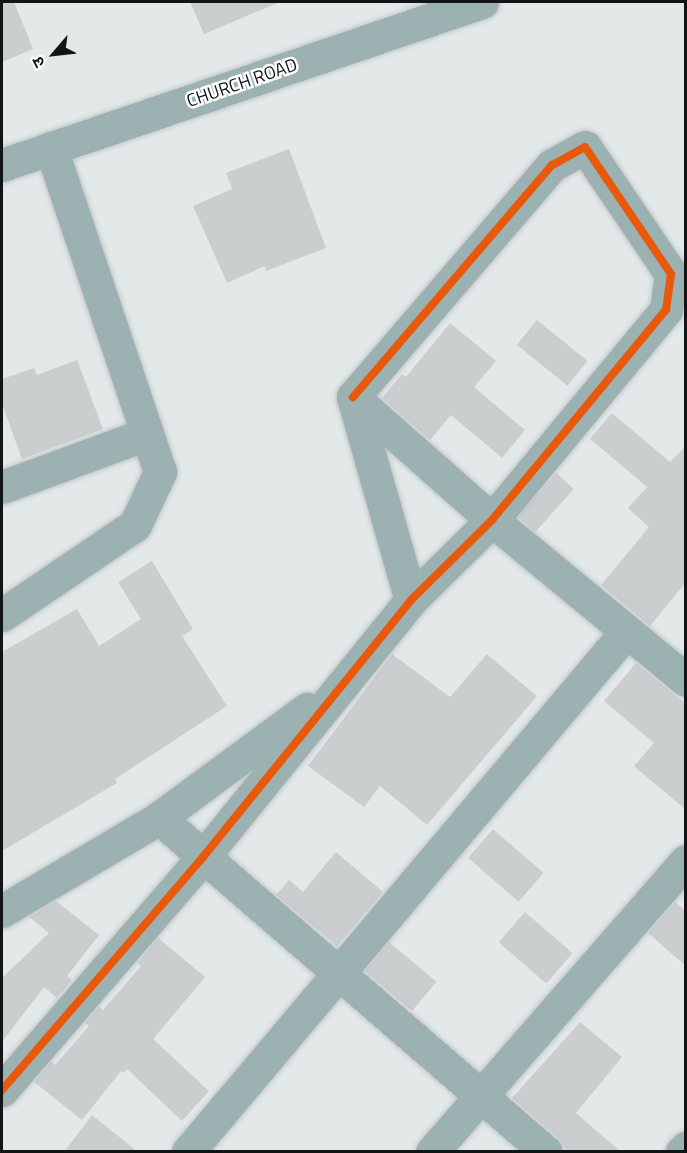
<!DOCTYPE html>
<html>
<head>
<meta charset="utf-8">
<style>
	body { margin:0 }
	#map { position:relative; width:687px; height:1153px; overflow:hidden; background:#e3e8e8; font-family:"Titillium Web","Noto Sans Devanagari",sans-serif }
	div>[style] { position:absolute }
	[style*='--x'] { left:calc(var(--x)*1px); top:calc(var(--y)*1px); width:calc(var(--w)*1px); rotate:calc(var(--a)*1deg) }
	.building>* { inset:0; background:#cacece; transform-origin:0 0 }
	.roads { filter:drop-shadow(0 0 2px #c2c5c5) drop-shadow(0 0 2px #c2c5c5) }
	.street>* { height:33px; margin:-16.5px; padding:0 16.5px; transform-origin:16.5px; border-radius:16.5px; background:#9cb1b1 }
	.cycleway>* { height:8px; margin:-4px; padding:0 4px; transform-origin:4px; border-radius:4px; background:#e8590c }
	span { translate:-50% -50%; white-space:nowrap; text-align:center; line-height:1.15; -webkit-text-stroke:5px #fff; paint-order:stroke }
	.street-label { font-size:18px; color:#121515 }
	.frame { position:absolute; inset:0; border:3px solid #121515; pointer-events:none }
	.north { position:absolute; left:24px; top:24px; width:60px; height:60px; -webkit-text-stroke:4px #fff; paint-order:stroke; rotate:242deg; font-size:16px; font-weight:700; line-height:24px; text-align:center; color:#121515 }
	.north::after { content:''; display:block; margin:auto; width:21px; height:27px; background:#121515; clip-path:polygon(50% 0,100% 100%,50% 72%,0 100%) }
</style>
</head>
<body>
<div id="map">
	<div class="building">
		<i style="clip-path:polygon(2px 2px,14px 2px,33px 49px,2px 62px)"></i>
		<i style="clip-path:polygon(190px 2px,280px 2px,204px 34px)"></i>
		<i style="clip-path:polygon(289px 149px,326px 248px,266px 271px,265px 266px,227px 283px,193px 206px,232px 189px,226px 173px)"></i>
		<i style="left:537px;top:320px;width:65px;height:32px;rotate:39deg"></i>
		<i style="clip-path:polygon(450px 323px,496px 361px,474px 387px,525px 430px,502px 458px,451px 415px,430px 440px,382px 398px,402px 374px,406px 377px)"></i>
		<i style="clip-path:polygon(77px 360px,103px 429px,22px 459px,2px 404px,2px 379px,34px 368px,37px 375px)"></i>
		<i style="clip-path:polygon(612px 413px,670px 462px,686px 446px,686px 582px,650px 626px,601px 585px,649px 527px,628px 508px,647px 487px,590px 439px)"></i>
		<i style="left:556px;top:473px;width:24px;height:58px;rotate:42deg"></i>
		<i style="clip-path:polygon(152px 561px,193px 629px,182px 636px,227px 706px,115px 779px,117px 783px,2px 851px,2px 652px,77px 609px,99px 646px,141px 619px,118px 582px)"></i>
		<i style="clip-path:polygon(392px 654px,450px 697px,487px 654px,537px 696px,427px 825px,380px 786px,364px 807px,308px 766px)"></i>
		<i style="clip-path:polygon(636px 663px,686px 704px,686px 810px,634px 766px,654px 743px,604px 701px)"></i>
		<i style="left:493px;top:829px;width:67px;height:38px;rotate:41deg"></i>
		<i style="clip-path:polygon(336px 852px,383px 892px,337px 946px,276px 895px,289px 880px,303px 892px)"></i>
		<i style="clip-path:polygon(56px 901px,99px 935px,67px 976px,72px 980px,57px 998px,44px 987px,2px 1042px,2px 978px,49px 933px,29px 917px)"></i>
		<i style="clip-path:polygon(675px 902px,686px 911px,686px 966px,648px 933px)"></i>
		<i style="left:525px;top:912px;width:63px;height:40px;rotate:41deg"></i>
		<i style="clip-path:polygon(158px 938px,205px 977px,153px 1039px,209px 1091px,182px 1121px,127px 1069px,124px 1073px,121px 1071px,82px 1120px,34px 1082px,51px 1061px,55px 1065px,89px 1026px,85px 1023px,99px 1006px,103px 1010px,141px 966px,137px 963px)"></i>
		<i style="left:389px;top:942px;width:62px;height:38px;rotate:40deg"></i>
		<i style="clip-path:polygon(580px 1022px,622px 1057px,576px 1113px,621px 1152px,568px 1152px,558px 1138px,512px 1098px)"></i>
		<i style="clip-path:polygon(92px 1115px,138px 1152px,64px 1152px)"></i>
	</div>
	<div class="roads">
		<div class="street">
			<i style="--x:2;--y:165;--w:507;--a:-18.76"></i>
			<i style="--x:353;--y:397;--w:186;--a:41.5"></i>
			<i style="--x:492;--y:520;--w:251;--a:39.5"></i>
			<i style="--x:353;--y:397;--w:211;--a:74.1"></i>
			<i style="--x:2;--y:487;--w:153;--a:-20.2"></i>
			<i style="--x:2;--y:615;--w:161;--a:-34.1"></i>
			<i style="--x:135;--y:525;--w:59;--a:-64.7"></i>
			<i style="--x:160;--y:472;--w:342;--a:-108.6"></i>
			<i style="--x:159;--y:818;--w:511;--a:40.8"></i>
			<i style="--x:2;--y:911;--w:182;--a:-30.6"></i>
			<i style="--x:159;--y:818;--w:184;--a:-36.4"></i>
			<i style="--x:2;--y:1090;--w:308;--a:-49.2"></i>
			<i style="--x:203;--y:857;--w:331;--a:-51"></i>
			<i style="--x:411;--y:600;--w:114;--a:-44.6"></i>
			<i style="--x:492;--y:520;--w:273;--a:-50.4"></i>
			<i style="--x:666;--y:310;--w:36;--a:-82"></i>
			<i style="--x:671;--y:274;--w:153;--a:-124.1"></i>
			<i style="--x:585;--y:147;--w:38;--a:151"></i>
			<i style="--x:552;--y:165;--w:306;--a:130.6"></i>
			<i style="--x:188;--y:1152;--w:678;--a:-49.9"></i>
			<i style="--x:432;--y:1152;--w:386;--a:-48.9"></i>
			<i style="--x:682;--y:1152;--w:6;--a:-45"></i>
		</div>
	</div>
	<div class="cycleway">
		<i style="--x:2;--y:1090;--w:308;--a:-49.2"></i>
		<i style="--x:203;--y:857;--w:331;--a:-51"></i>
		<i style="--x:411;--y:600;--w:114;--a:-44.6"></i>
		<i style="--x:492;--y:520;--w:273;--a:-50.4"></i>
		<i style="--x:666;--y:310;--w:36;--a:-82"></i>
		<i style="--x:671;--y:274;--w:153;--a:-124.1"></i>
		<i style="--x:585;--y:147;--w:38;--a:151"></i>
		<i style="--x:552;--y:165;--w:306;--a:130.6"></i>
	</div>
	<div class="street-label">
		<span style="left:242px;top:83px;rotate:-19deg">CHURCH ROAD</span>
	</div>
	<div class="frame"></div>
	<div class="north">उ</div>
</div>
</body>
</html>
